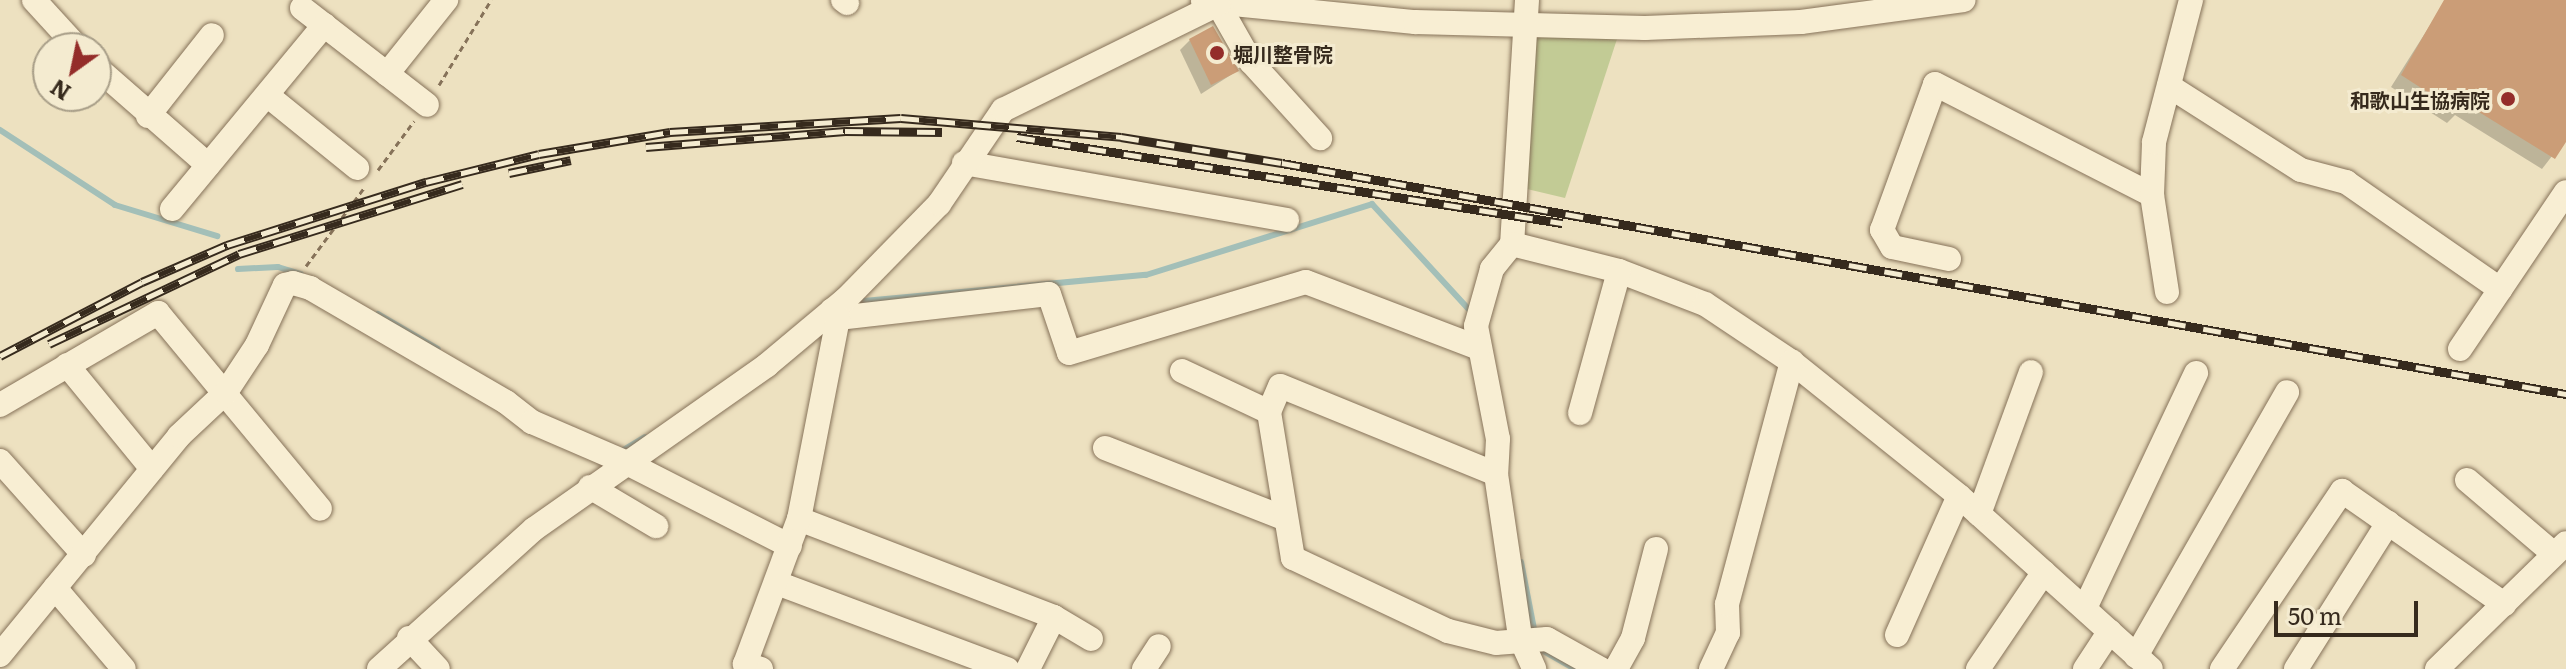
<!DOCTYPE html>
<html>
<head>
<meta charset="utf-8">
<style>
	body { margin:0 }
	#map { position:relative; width:2566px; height:669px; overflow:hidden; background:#ede1c0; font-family:Literata,"Noto Sans JP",serif }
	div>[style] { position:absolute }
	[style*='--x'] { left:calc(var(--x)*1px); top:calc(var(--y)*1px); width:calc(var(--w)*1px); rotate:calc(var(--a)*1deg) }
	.green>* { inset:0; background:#c2cb95 }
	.shadow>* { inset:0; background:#0003 }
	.stream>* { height:6px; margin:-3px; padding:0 3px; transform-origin:3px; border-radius:3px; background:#a3bfb8 }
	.building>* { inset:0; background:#cb9d77 }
	.path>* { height:3px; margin-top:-1.5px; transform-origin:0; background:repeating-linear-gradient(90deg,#867259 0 6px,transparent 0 10px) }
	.roads { filter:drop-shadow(0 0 2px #867259) drop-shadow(0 0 2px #867259) }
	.minor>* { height:24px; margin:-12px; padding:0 12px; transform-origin:12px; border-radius:12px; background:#f8eed3 }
	.rail>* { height:9px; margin-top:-4.5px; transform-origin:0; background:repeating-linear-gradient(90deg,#f4ebd0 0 18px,#362a1d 0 36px); box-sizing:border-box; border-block:2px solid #362a1d }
	.dots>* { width:22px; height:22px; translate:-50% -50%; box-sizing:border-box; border:4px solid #f4ebd0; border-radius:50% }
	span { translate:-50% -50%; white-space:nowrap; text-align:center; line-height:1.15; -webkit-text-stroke:6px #f4ebd0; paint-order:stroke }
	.poi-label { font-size:20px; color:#362a1d; font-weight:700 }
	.left { translate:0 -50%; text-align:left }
	.right { translate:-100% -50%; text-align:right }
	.north { position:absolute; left:32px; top:32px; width:80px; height:80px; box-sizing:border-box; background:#f4ebd0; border:2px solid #a89e88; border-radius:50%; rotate:213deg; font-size:22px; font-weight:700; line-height:32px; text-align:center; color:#362a1d }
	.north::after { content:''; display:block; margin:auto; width:28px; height:36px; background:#942d2a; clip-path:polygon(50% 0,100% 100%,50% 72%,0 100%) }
	.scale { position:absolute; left:2274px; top:601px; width:144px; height:36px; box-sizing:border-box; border:4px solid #362a1d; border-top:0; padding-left:10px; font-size:24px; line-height:28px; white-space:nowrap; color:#362a1d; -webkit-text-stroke:6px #f4ebd0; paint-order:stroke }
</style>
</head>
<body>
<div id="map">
	<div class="green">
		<i style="clip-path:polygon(1618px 36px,1565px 198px,1527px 189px,1535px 37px)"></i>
	</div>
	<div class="shadow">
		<i style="clip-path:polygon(2446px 0,2566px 0,2566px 138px,2542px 169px,2455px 115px,2447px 123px,2391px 87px)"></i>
		<i style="clip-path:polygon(1190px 40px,1237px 71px,1201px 94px,1180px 50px)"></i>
	</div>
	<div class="stream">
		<i style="--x:0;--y:130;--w:137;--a:33.1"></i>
		<i style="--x:115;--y:205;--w:107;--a:16.9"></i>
		<i style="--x:238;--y:269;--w:40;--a:-2.9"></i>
		<i style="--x:278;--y:267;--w:24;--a:17"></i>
		<i style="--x:853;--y:302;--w:294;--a:-5.3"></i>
		<i style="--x:1146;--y:275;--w:237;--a:-17.4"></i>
		<i style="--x:1372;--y:204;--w:149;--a:47.4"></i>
		<i style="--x:378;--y:314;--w:69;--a:30.3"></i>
		<i style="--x:620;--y:452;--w:29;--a:-31"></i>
		<i style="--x:1521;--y:562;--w:73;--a:79"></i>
		<i style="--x:1538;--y:648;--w:43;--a:29.6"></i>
	</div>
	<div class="building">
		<i style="clip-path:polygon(2444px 0,2566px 0,2566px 142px,2555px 159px,2466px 104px,2460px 113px,2401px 75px)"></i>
		<i style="clip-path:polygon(1213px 26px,1239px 71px,1211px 85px,1189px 39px)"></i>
	</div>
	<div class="path">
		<i style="--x:439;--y:85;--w:100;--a:-58.5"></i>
		<i style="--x:378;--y:170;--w:61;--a:-53.7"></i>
		<i style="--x:306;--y:266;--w:97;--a:-53.4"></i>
	</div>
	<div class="roads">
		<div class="minor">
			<i style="--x:34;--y:0;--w:65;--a:47.5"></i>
			<i style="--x:843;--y:0;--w:5;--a:37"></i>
			<i style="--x:1527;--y:0;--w:244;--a:93.5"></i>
			<i style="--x:1512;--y:244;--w:32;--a:129"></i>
			<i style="--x:1492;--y:269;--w:59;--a:105.7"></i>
			<i style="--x:1476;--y:326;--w:115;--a:79"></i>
			<i style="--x:1498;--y:439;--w:35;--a:93"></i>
			<i style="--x:1496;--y:474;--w:165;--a:81.6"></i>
			<i style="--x:1520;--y:637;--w:35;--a:66"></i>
			<i style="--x:1203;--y:1;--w:213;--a:5.7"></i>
			<i style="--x:1415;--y:22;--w:230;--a:1.5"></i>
			<i style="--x:1645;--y:28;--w:156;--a:-2.2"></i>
			<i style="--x:1801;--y:22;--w:164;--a:-7.7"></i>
			<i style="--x:1218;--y:4;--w:67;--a:60.4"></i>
			<i style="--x:1251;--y:62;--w:103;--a:47.8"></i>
			<i style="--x:302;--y:8;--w:158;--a:37.8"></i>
			<i style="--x:96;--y:67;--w:149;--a:41.2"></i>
			<i style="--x:387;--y:74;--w:95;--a:-51.4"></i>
			<i style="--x:2169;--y:86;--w:156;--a:32.5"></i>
			<i style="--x:2301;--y:170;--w:47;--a:14.9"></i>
			<i style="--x:2346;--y:182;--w:188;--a:34.8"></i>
			<i style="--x:267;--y:95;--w:116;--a:39"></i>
			<i style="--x:148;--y:116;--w:103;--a:-51.7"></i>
			<i style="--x:964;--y:163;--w:328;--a:10"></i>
			<i style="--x:172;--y:209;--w:239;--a:-50.4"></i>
			<i style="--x:1512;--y:244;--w:110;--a:14.2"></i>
			<i style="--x:1619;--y:271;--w:92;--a:21"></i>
			<i style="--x:1705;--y:304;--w:105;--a:33.7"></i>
			<i style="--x:1792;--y:362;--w:214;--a:38.7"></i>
			<i style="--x:1959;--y:496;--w:258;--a:42"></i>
			<i style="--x:1949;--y:259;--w:58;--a:-168.1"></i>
			<i style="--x:1892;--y:247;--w:20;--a:-120"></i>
			<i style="--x:1882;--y:230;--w:155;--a:-70"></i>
			<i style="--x:1935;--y:84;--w:244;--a:27.1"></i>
			<i style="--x:2167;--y:292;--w:98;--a:-98.8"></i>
			<i style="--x:2152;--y:195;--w:53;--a:-87.8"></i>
			<i style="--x:2154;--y:142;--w:147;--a:-75.4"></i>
			<i style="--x:838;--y:318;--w:212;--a:-6.5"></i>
			<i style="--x:1049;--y:294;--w:62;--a:71.3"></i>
			<i style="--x:1069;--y:353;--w:247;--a:-16.7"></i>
			<i style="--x:1306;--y:282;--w:185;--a:20.9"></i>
			<i style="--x:2460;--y:349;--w:189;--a:-56"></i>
			<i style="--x:67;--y:365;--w:134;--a:50.7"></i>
			<i style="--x:1182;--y:371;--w:96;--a:25.2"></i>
			<i style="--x:0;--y:405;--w:183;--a:-30.2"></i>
			<i style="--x:158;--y:313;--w:254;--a:50.4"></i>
			<i style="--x:1580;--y:413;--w:147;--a:-74.6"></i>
			<i style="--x:1105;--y:448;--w:194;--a:21.4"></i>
			<i style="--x:0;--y:461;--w:126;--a:48.2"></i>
			<i style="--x:1496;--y:474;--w:233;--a:-157.8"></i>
			<i style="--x:1280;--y:386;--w:28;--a:113"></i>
			<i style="--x:1269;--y:412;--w:148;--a:80.7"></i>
			<i style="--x:1293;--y:558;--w:171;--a:25.2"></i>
			<i style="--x:1448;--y:631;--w:49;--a:14"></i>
			<i style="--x:1496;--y:643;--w:51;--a:-4.5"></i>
			<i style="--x:1547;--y:639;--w:62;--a:29.1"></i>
			<i style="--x:2467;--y:480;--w:114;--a:40.4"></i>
			<i style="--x:590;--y:487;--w:77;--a:30.6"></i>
			<i style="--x:1979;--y:514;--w:151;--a:-69.9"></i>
			<i style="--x:799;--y:519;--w:273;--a:21"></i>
			<i style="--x:1054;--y:617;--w:43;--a:30.7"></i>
			<i style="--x:777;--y:583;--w:246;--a:20.5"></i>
			<i style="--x:55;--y:588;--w:106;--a:49.6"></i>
			<i style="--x:2085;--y:608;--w:260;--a:-64.7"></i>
			<i style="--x:1897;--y:635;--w:152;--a:-66"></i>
			<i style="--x:409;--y:638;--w:42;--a:46.9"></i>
			<i style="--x:0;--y:655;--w:283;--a:-50.7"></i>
			<i style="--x:179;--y:436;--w:64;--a:-43.1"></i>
			<i style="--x:226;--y:392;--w:56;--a:-56.6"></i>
			<i style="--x:257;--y:345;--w:66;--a:-65"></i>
			<i style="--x:285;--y:285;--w:8;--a:-14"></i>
			<i style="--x:293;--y:283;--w:18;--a:16"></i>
			<i style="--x:310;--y:288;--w:227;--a:30.2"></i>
			<i style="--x:506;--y:402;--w:33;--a:38"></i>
			<i style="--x:532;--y:422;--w:101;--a:23.3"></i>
			<i style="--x:625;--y:462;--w:185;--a:27"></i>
			<i style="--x:2136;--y:656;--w:304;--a:-60.2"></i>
			<i style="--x:379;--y:669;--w:209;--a:-42.1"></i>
			<i style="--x:534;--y:529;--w:285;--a:-35.1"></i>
			<i style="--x:767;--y:365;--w:103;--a:-39.9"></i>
			<i style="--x:846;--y:299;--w:133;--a:-45.6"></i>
			<i style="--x:939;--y:204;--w:114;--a:-55.8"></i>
			<i style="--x:1003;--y:110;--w:240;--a:-26.2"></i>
			<i style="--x:761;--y:669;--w:17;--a:-163"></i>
			<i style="--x:745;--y:664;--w:155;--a:-69.6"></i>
			<i style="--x:799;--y:519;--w:205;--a:-79"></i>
			<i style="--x:838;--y:318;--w:10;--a:-127"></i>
			<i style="--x:1028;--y:669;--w:58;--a:-63.4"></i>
			<i style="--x:1144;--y:669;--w:27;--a:-57"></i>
			<i style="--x:1616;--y:669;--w:35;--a:-61"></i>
			<i style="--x:1633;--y:638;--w:92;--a:-75.5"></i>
			<i style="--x:1711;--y:669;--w:40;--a:-65"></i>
			<i style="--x:1728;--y:633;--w:29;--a:-92"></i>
			<i style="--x:1727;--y:604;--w:251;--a:-75"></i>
			<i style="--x:1978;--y:669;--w:117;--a:-55.8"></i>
			<i style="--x:2085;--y:669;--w:45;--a:-56.7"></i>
			<i style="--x:2222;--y:669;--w:215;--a:-56"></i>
			<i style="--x:2342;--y:491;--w:198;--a:34.9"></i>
			<i style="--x:2296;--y:669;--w:173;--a:-57.8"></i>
			<i style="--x:2437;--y:669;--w:180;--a:-44.3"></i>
		</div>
	</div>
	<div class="rail">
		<i style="--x:1017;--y:137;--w:552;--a:8.97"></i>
		<i style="--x:646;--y:147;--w:200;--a:-4.6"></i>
		<i style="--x:845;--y:131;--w:97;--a:0.6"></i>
		<i style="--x:509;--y:173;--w:63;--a:-11.8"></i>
		<i style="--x:49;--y:344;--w:210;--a:-25.3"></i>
		<i style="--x:239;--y:254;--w:234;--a:-17.4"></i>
		<i style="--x:0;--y:356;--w:160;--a:-27.5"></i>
		<i style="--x:142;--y:282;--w:93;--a:-23.5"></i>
		<i style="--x:227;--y:245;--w:209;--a:-17.6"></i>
		<i style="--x:426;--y:182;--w:116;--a:-13.9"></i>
		<i style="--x:539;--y:154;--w:133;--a:-9.5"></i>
		<i style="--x:670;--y:132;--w:231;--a:-3.5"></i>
		<i style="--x:901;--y:118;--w:221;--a:4.9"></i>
		<i style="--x:1121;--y:137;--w:163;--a:9.2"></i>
		<i style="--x:1282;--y:163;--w:1305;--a:10.2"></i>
	</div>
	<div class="dots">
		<i style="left:1217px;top:53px;background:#942d2a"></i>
		<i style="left:2508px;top:99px;background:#942d2a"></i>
	</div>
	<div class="poi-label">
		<span class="left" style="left:1233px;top:53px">堀川整骨院</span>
		<span class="right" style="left:2490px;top:99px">和歌山生協病院</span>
	</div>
	<div class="north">N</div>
	<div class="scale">50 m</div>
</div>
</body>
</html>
